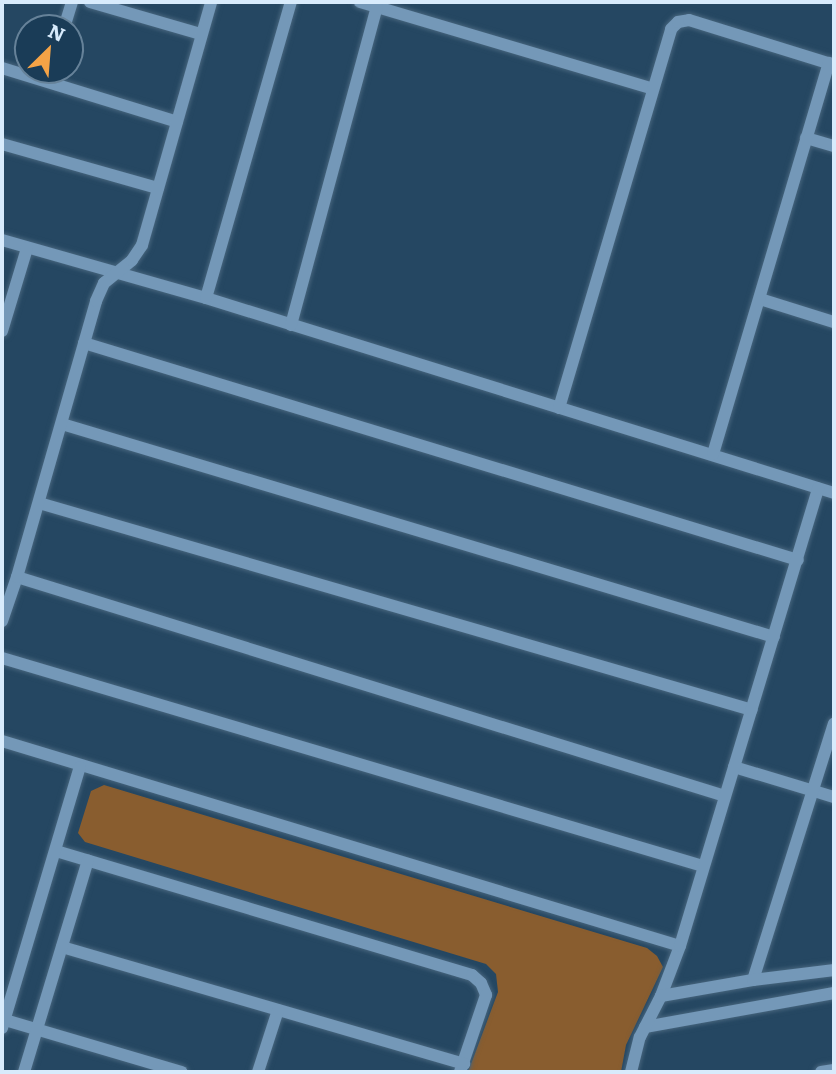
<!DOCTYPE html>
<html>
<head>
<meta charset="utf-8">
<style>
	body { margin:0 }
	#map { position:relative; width:836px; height:1074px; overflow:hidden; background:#254762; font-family:Literata,serif }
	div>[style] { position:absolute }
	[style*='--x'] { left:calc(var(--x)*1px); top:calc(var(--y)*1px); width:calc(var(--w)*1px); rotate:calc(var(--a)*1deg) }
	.green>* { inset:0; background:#895d2f }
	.roads { filter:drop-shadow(0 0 2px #47657d) drop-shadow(0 0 2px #47657d) }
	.minor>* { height:12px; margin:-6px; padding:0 6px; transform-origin:6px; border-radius:6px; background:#7498b8 }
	span { translate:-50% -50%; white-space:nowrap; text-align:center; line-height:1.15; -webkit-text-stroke:5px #1a3c57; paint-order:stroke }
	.frame { position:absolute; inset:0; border:4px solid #d8ebfc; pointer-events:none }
	.north { position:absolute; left:14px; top:14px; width:70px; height:70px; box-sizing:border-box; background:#1a3c57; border:2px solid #668299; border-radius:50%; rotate:25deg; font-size:19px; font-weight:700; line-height:28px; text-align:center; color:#d8ebfc }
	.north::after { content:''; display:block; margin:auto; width:24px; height:32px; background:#f5a346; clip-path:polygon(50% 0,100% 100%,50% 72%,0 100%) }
</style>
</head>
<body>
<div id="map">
	<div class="green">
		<i style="clip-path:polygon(104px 785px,647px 948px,657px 956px,663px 967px,626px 1045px,621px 1072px,468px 1072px,498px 992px,496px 974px,486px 964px,85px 842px,78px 833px,91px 791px)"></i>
	</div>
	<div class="roads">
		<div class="minor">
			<i style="--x:90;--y:2;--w:116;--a:16.1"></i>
			<i style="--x:360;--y:2;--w:303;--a:16.5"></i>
			<i style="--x:64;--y:28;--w:27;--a:-73"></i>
			<i style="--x:2;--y:68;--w:183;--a:17.1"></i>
			<i style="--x:806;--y:138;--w:29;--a:16"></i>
			<i style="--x:2;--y:144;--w:162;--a:15.8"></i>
			<i style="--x:2;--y:240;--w:212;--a:15.9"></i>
			<i style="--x:206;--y:298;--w:658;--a:17.25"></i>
			<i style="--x:206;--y:298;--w:308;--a:-74"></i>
			<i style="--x:760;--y:299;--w:77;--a:17.3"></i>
			<i style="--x:291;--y:325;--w:329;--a:-74.9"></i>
			<i style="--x:2;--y:331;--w:87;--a:-73.2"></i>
			<i style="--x:84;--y:343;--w:746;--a:16.91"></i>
			<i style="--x:559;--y:408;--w:395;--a:-73.5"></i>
			<i style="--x:671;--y:29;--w:10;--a:-45"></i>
			<i style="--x:678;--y:22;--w:11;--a:-10"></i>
			<i style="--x:689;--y:20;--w:152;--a:17.2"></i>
			<i style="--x:62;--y:424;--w:743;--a:16.65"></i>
			<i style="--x:713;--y:454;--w:408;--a:-73.5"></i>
			<i style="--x:39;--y:503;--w:742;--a:16.19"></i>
			<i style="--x:17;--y:577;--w:741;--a:17.19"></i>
			<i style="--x:2;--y:621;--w:46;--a:-71.2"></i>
			<i style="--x:17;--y:577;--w:287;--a:-74"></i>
			<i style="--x:96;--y:301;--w:20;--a:-66"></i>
			<i style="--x:104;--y:283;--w:36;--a:-39"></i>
			<i style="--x:132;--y:260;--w:18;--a:-56"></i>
			<i style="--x:142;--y:245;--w:253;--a:-74.1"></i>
			<i style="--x:2;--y:658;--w:731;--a:16.53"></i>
			<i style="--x:2;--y:741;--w:708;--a:16.82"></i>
			<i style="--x:734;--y:767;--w:104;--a:16.7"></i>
			<i style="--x:56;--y:851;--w:434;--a:16.6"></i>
			<i style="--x:472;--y:975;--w:12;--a:42"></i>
			<i style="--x:481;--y:983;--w:13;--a:67"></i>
			<i style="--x:486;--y:995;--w:81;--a:108.7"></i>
			<i style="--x:62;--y:947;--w:419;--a:16.2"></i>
			<i style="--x:753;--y:980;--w:269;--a:-72.5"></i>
			<i style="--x:661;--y:996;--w:53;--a:-69.2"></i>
			<i style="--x:680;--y:946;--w:478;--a:-73.2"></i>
			<i style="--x:5;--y:1020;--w:184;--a:16.4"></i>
			<i style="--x:645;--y:1027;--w:192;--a:-10.2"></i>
			<i style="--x:2;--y:1028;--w:272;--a:-73.4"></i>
			<i style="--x:24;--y:1072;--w:221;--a:-73.2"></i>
			<i style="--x:258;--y:1072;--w:65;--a:-72.1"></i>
			<i style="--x:631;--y:1072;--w:36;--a:-76"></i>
			<i style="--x:640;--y:1037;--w:46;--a:-62.9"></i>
			<i style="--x:661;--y:996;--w:93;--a:-9.9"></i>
			<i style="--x:753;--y:980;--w:82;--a:-7"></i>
			<i style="--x:821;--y:1072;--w:13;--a:-9"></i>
		</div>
	</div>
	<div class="frame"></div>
	<div class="north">N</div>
</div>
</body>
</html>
